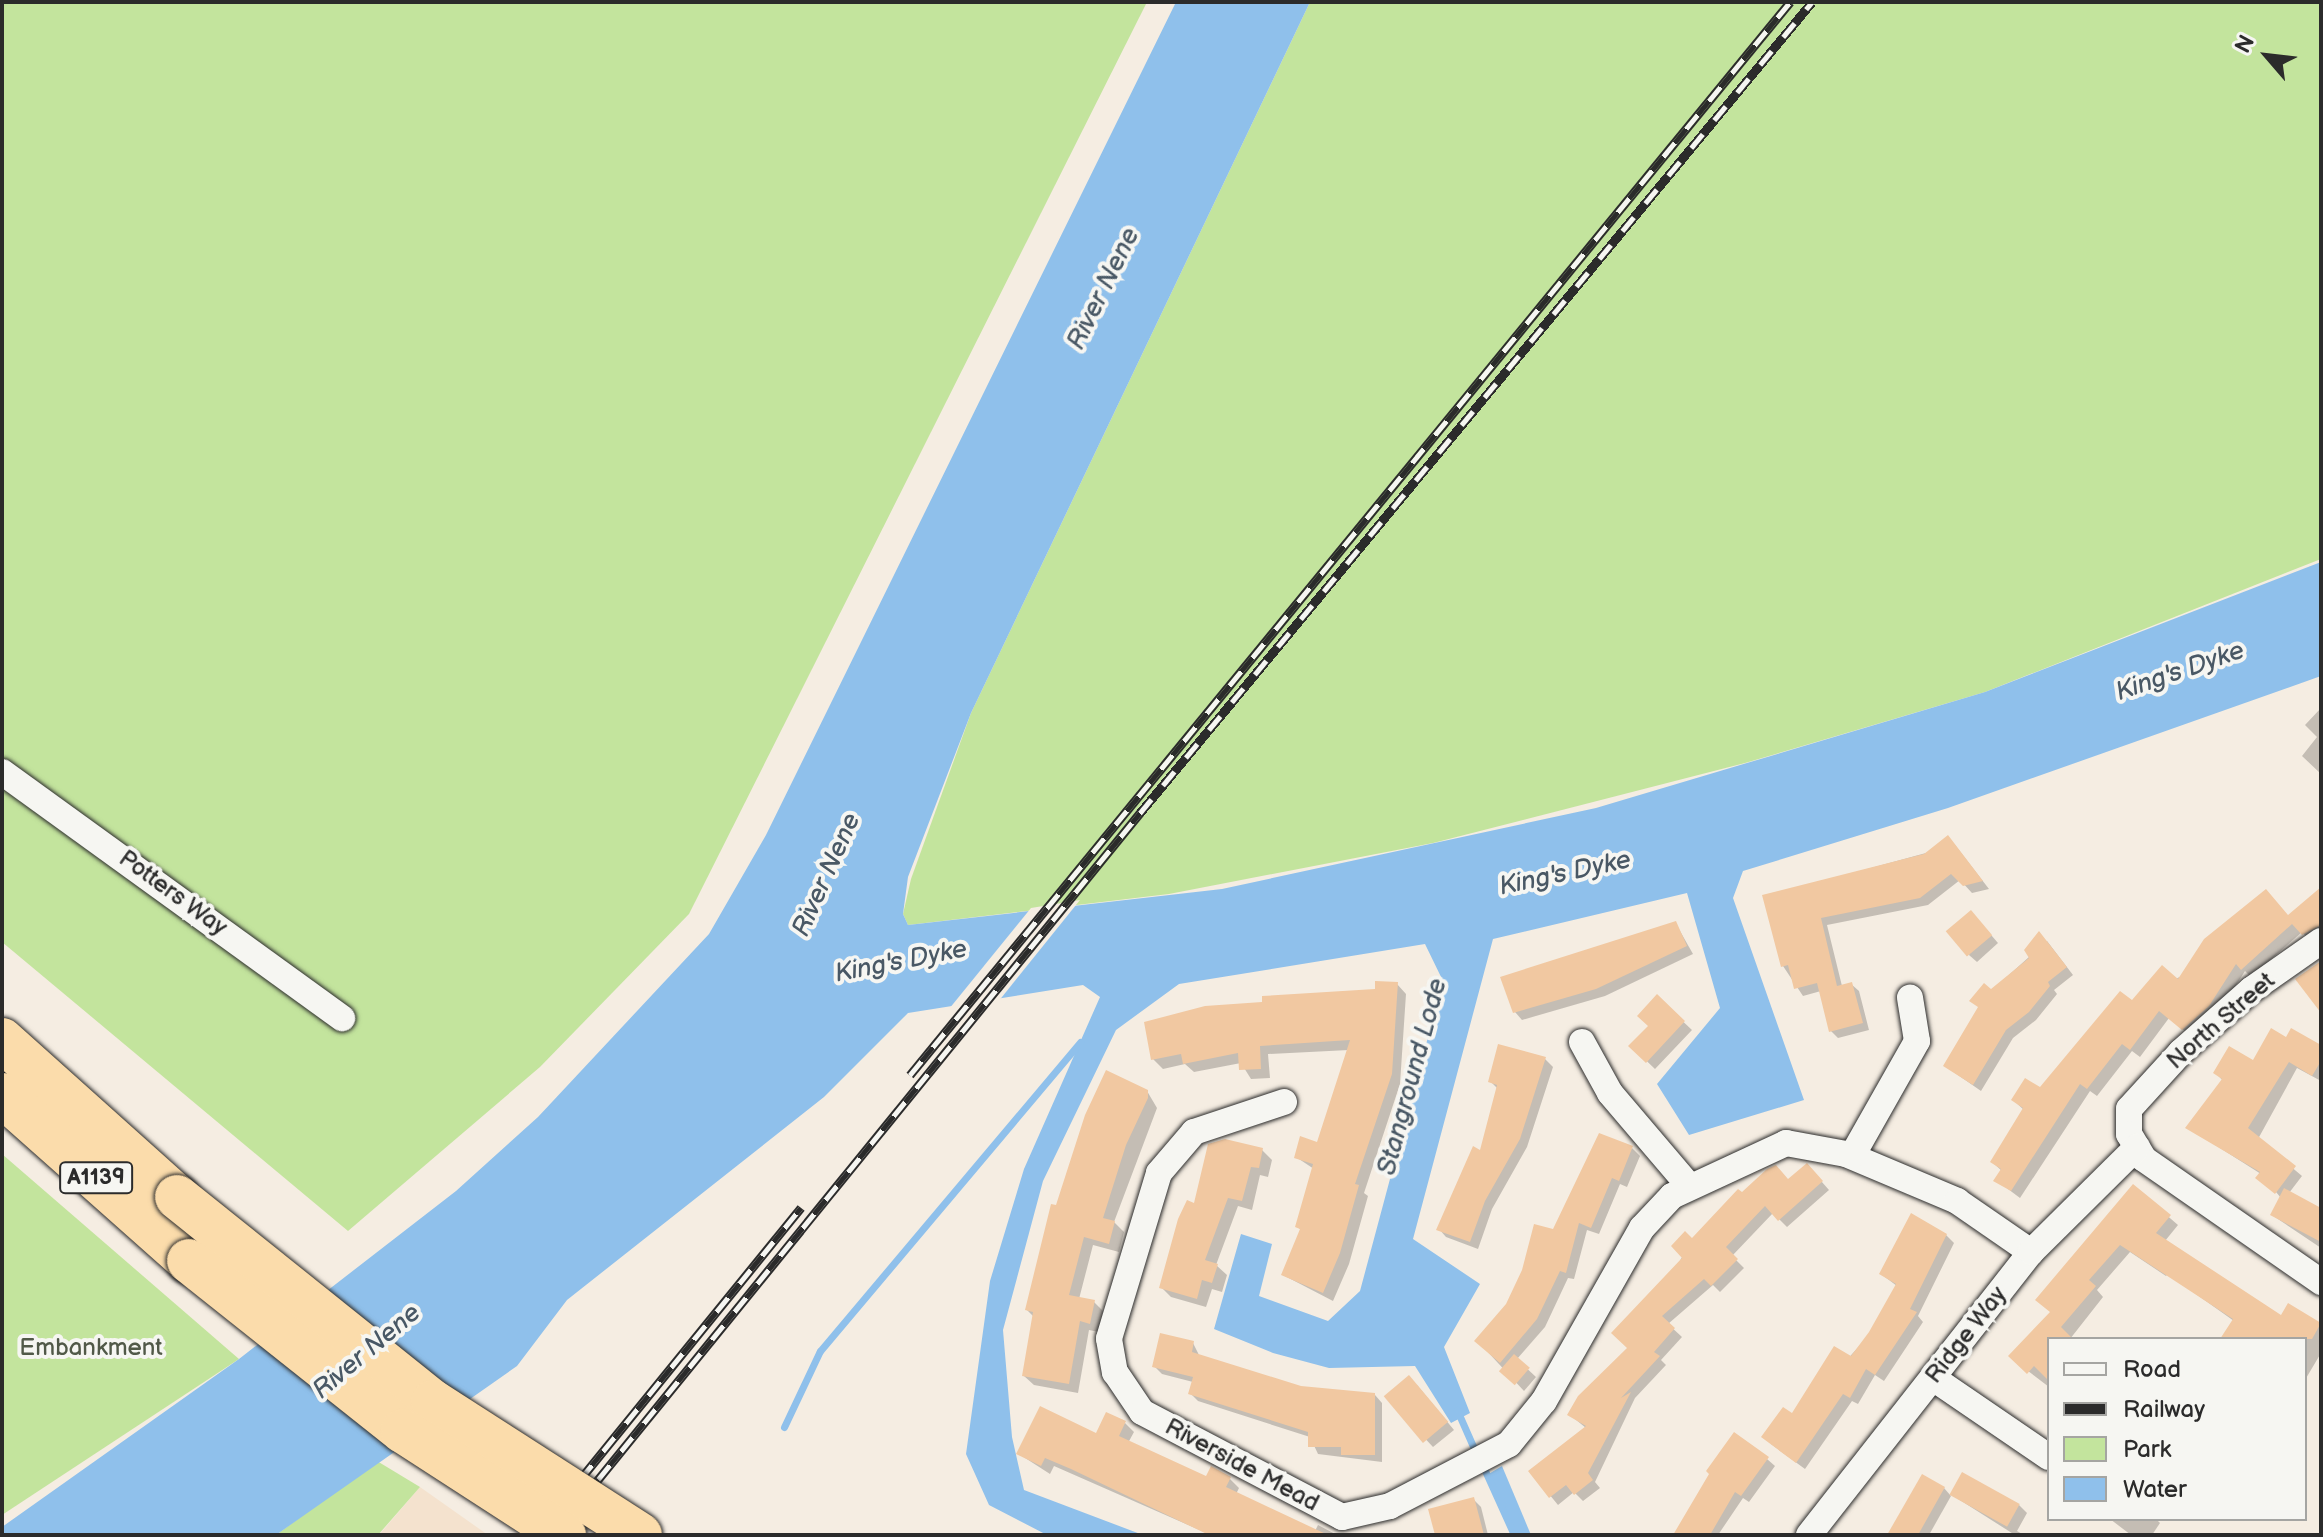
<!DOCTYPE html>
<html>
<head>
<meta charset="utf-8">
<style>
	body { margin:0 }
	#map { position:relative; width:2323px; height:1537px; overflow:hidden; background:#f5ede2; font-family:"Balsamiq Sans",sans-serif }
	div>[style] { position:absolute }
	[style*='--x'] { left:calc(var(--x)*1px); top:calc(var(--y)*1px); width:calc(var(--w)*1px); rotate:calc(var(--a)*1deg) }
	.built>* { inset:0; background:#f4e2ce }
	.green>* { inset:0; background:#c3e49d }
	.water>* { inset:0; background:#8fc0eb }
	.pier>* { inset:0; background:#f5ede2 }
	.shadow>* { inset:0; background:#0003 }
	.stream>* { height:7px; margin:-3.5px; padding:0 3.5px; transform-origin:3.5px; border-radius:3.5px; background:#8fc0eb }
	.building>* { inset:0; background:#f1c8a1; transform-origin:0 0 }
	.roads { filter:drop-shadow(0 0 2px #2b2b2b) drop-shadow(0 0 2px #2b2b2b) }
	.minor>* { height:26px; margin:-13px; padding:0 13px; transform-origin:13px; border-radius:13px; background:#f6f6f2 }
	.trunk>* { height:44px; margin:-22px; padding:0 22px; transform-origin:22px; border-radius:22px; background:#fbdcab }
	.rail>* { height:9px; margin-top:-4.5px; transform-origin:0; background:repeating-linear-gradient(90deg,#f6f6f2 0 18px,#2b2b2b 0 36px); box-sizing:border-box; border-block:2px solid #2b2b2b }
	.bridges { filter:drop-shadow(0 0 2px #2b2b2b) drop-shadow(0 0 2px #2b2b2b) }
	.trunk-bridge>* { height:44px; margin:-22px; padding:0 22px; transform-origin:22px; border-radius:22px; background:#fbdcab }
	span { translate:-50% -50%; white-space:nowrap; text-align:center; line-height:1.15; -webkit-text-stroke:8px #f6f6f2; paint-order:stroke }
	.shield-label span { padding:2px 6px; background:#f6f6f2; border:2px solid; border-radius:6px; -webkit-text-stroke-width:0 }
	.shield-label { font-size:22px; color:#2b2b2b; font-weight:700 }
	.street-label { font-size:24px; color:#2b2b2b }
	.park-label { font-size:24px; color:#515948 }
	.water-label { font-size:26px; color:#495865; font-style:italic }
	.frame { position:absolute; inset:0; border:4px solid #2b2b2b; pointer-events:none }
	.legend { position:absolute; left:2047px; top:1337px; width:260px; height:184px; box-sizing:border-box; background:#f6f6f2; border:2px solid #a5a5a2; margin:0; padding:10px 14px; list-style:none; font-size:24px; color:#2b2b2b }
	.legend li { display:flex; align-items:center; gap:16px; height:40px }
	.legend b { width:40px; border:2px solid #a5a5a2 }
	.north { position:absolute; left:2227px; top:16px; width:80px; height:80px; -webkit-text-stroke:6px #f6f6f2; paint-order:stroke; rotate:298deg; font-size:22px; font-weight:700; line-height:32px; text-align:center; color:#2b2b2b }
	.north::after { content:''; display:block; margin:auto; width:28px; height:36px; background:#2b2b2b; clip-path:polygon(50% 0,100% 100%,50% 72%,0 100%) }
</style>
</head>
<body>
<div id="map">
	<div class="built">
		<i style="clip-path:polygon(420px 1487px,488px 1535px,379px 1535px)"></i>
	</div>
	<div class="green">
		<i style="clip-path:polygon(2px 2px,1147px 2px,689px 914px,540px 1067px,348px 1231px,2px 942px)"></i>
		<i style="clip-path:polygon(1310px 2px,2321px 2px,2321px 559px,1985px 692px,1745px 763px,1433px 843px,1169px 894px,908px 925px,903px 914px,911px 879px,971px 713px)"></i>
		<i style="clip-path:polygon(2px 1154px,239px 1359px,2px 1515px)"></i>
		<i style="clip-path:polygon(377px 1461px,420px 1487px,378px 1535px,276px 1535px)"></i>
	</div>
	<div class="water">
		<i style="clip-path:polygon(1176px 2px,1310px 2px,971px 713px,908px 877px,903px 914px,908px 925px,1222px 889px,1596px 808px,1985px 692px,2321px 562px,2321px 676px,1948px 808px,1743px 871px,1733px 898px,1804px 1100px,1689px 1135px,1657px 1084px,1720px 1008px,1687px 893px,1493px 939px,1413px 1239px,1480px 1284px,1444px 1347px,1470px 1413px,1451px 1423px,1415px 1366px,1329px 1368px,1273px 1353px,1214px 1329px,1241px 1234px,1272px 1244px,1259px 1296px,1328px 1321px,1360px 1291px,1443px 981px,1425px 944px,1179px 984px,1116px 1030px,1043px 1181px,1003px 1330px,1012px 1437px,1024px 1490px,1143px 1535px,1047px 1535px,989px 1505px,966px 1454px,990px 1281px,1024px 1169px,1100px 997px,1083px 985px,908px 1013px,824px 1097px,567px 1300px,517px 1366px,276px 1535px,2px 1535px,2px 1527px,239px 1359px,456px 1191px,538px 1117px,709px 934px,766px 835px)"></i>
		<i style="clip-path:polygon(1502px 1466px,1531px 1535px,1514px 1535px,1487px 1475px)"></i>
	</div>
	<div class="pier">
		<i style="clip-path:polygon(1080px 900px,998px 1002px,949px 1009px,1031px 908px)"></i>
	</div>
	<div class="shadow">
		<i style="clip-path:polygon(2321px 708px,2321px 774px,2302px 756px,2317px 737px,2305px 725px)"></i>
		<i style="clip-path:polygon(1955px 845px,1989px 889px,1972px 893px,1960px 880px,1928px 905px,1827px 925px,1842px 986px,1851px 984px,1859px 991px,1869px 1030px,1838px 1038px,1831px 1031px,1821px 991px,1803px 996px,1783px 966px,1765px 897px)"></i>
		<i style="clip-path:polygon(2321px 890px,2321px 938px,2312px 943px,2302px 932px,2251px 977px,2245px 971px,2217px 1015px,2192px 1037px,2169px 1018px,2140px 1057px,2132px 1051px,2097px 1096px,2090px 1091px,2020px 1198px,1996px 1180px,2002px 1171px,1992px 1162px,2024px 1110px,2013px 1100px,2040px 1090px,2132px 1003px,2289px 917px)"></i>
		<i style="clip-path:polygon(1979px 921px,1998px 943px,1977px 962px,1969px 955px)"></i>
		<i style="clip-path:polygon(1676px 924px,1693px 954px,1605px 996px,1522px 1020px,1515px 1012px)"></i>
		<i style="clip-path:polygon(2047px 941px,2073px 975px,2054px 990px,2057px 994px,2036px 1020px,2013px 1038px,1981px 1091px,1945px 1066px,1991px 991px)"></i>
		<i style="clip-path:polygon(1397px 984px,1406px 994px,1400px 1084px,1364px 1193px,1368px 1196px,1349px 1264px,1333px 1301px,1283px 1275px,1302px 1231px,1298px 1227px,1314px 1169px,1296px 1157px,1318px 1144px,1349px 1050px,1268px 1054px,1270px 1078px,1251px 1079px,1241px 1063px,1194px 1072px,1185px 1064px,1163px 1069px,1153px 1059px)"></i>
		<i style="clip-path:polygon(1657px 997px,1692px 1030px,1655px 1069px,1631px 1046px,1650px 1026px)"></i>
		<i style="clip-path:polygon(2287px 1040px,2321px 1048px,2321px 1081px,2297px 1068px,2258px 1139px,2302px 1176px,2289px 1193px,2321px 1210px,2321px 1248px,2272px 1215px,2281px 1198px,2261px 1174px,2187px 1127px,2223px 1081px,2216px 1073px,2253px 1063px)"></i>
		<i style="clip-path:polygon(1545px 1059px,1553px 1067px,1527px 1147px,1492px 1209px,1478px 1249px,1446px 1237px,1439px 1229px,1481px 1153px,1498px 1089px,1490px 1081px)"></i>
		<i style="clip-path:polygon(1147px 1091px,1157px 1108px,1114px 1222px,1124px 1232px,1119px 1252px,1093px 1245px,1079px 1299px,1094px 1302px,1103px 1311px,1099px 1332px,1089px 1330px,1078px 1393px,1034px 1385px,1024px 1376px,1034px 1317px,1027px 1310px,1057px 1207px)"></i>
		<i style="clip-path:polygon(1632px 1148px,1640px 1156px,1627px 1187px,1620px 1184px,1599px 1234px,1587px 1230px,1574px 1279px,1568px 1278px,1545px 1327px,1517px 1359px,1536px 1377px,1524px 1391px,1485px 1349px,1554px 1231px)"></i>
		<i style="clip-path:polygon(1262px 1150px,1272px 1160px,1268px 1177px,1260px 1175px,1252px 1210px,1238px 1206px,1216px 1265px,1227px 1275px,1222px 1292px,1212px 1289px,1206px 1307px,1171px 1297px,1161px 1287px,1195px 1206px)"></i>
		<i style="clip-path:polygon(1814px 1173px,1829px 1190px,1787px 1227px,1773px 1213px,1732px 1256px,1744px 1268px,1720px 1292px,1713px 1285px,1668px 1324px,1682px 1337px,1661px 1360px,1666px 1365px,1635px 1398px,1595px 1482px,1600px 1488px,1583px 1501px,1574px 1492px,1558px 1505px,1531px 1472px,1586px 1428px,1570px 1415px,1629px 1348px,1692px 1240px,1742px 1195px)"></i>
		<i style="clip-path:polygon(2134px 1187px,2178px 1225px,2165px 1241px,2282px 1318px,2288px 1306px,2321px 1325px,2321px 1353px,2305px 1380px,2305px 1339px,2232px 1339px,2234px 1321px,2172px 1277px,2178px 1263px,2166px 1276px,2130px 1252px,2097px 1290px,2103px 1297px,2070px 1339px,2049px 1339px,2049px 1387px,2019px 1364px)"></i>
		<i style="clip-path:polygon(1946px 1235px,1954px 1243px,1918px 1316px,1923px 1322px,1884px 1381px,1875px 1375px,1858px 1404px,1852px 1401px,1805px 1469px,1771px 1444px,1871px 1333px,1897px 1286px,1881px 1274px)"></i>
		<i style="clip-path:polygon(1193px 1343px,1200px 1357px,1300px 1388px,1375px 1395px,1382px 1403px,1382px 1462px,1318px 1454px,1310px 1437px,1198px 1401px,1190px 1393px,1193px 1382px,1162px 1374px,1154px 1366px)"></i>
		<i style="clip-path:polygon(1417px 1385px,1454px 1430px,1433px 1447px,1386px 1397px)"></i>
		<i style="clip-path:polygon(1125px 1423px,1134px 1432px,1128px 1443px,1207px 1479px,1230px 1479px,1239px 1488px,1236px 1494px,1315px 1531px,1318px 1525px,1337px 1535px,1211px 1535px,1054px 1466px,1050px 1474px,1019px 1454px,1097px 1436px)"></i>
		<i style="clip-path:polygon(1767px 1459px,1775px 1466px,1749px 1502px,1743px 1498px,1718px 1535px,1675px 1535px)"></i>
		<i style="clip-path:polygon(1944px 1488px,1951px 1496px,1929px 1535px,1896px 1535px)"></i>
		<i style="clip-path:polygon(1952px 1495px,2019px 1505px,2027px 1513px,2017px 1531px,2024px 1535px,2015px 1535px)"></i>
		<i style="clip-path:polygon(1473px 1499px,1481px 1507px,1488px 1535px,1437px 1535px)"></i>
		<i style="clip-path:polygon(2110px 1519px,2156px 1519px,2160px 1523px,2152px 1535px,2131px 1535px)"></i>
	</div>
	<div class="stream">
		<i style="--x:1457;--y:1410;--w:47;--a:66.2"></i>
		<i style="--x:784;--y:1427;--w:84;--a:-64.7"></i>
		<i style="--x:820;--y:1351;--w:404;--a:-49.9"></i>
		<i style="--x:1482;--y:1464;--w:78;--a:65.7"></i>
	</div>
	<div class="building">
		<i style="clip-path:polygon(1948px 835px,1983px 881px,1963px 886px,1951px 874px,1920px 898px,1821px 918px,1837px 986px,1852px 982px,1863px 1023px,1829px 1032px,1817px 983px,1794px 989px,1788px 965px,1781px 967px,1762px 895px,1924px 854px)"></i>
		<i style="clip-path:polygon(2321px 887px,2321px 925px,2302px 935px,2292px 924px,2241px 970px,2236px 964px,2209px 1006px,2182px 1030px,2159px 1011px,2130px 1050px,2122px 1044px,2087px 1089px,2080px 1084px,2011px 1191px,1993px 1181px,2001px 1169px,1990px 1162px,2023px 1108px,2011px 1100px,2025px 1078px,2040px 1087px,2120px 991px,2132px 1000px,2162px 965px,2178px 979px,2204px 939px,2266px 889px,2288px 915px)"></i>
		<i style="left:1971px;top:910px;width:33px;height:33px;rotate:50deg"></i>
		<i style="clip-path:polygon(1676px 921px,1687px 946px,1596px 989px,1513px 1013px,1500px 977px)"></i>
		<i style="clip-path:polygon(2039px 931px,2067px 967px,2048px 982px,2050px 986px,2029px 1012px,2006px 1030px,1973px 1085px,1943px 1066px,1978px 1007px,1969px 1001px,1984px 983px,1991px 989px,2029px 958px,2024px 950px)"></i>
		<i style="clip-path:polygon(2321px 961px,2321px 1013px,2295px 979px)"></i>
		<i style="clip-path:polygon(1375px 981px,1398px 982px,1392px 1074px,1355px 1184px,1359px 1185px,1340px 1253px,1323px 1293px,1281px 1275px,1300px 1229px,1295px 1227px,1313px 1164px,1294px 1158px,1300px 1136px,1317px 1142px,1350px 1040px,1260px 1046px,1261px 1069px,1239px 1070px,1238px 1053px,1183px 1064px,1181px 1054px,1151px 1060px,1144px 1022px,1205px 1006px,1262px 1002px,1262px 996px,1375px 989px)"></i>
		<i style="clip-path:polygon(1657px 994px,1685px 1021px,1646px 1063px,1628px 1046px,1648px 1026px,1637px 1016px)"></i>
		<i style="clip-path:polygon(2271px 1028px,2286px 1037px,2291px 1028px,2321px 1045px,2321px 1061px,2312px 1076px,2289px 1062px,2248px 1128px,2296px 1166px,2275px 1194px,2255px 1178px,2260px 1172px,2185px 1128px,2222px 1079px,2213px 1073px,2229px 1046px,2253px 1060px)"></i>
		<i style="clip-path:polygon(1498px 1044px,1546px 1057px,1520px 1139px,1485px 1201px,1470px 1242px,1436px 1230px,1473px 1146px,1480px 1150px,1497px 1085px,1488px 1082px)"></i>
		<i style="clip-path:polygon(1106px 1070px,1148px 1090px,1148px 1098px,1126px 1145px,1103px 1218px,1115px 1221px,1109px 1244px,1084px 1237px,1069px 1295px,1095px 1300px,1090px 1324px,1080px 1321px,1069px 1384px,1022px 1376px,1033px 1312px,1025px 1310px,1051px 1204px,1056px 1205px,1085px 1115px)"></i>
		<i style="clip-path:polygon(1599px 1133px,1633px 1146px,1619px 1181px,1612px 1178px,1591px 1228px,1579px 1223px,1566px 1273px,1560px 1271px,1537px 1319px,1500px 1363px,1474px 1341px,1506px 1304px,1522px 1270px,1534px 1224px,1553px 1229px)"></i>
		<i style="clip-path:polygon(1225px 1139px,1263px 1148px,1259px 1168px,1251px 1167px,1242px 1201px,1228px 1198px,1205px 1260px,1218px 1264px,1212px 1283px,1202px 1280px,1197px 1299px,1159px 1288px,1178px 1219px,1187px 1200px,1194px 1203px,1208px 1144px)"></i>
		<i style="clip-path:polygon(1807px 1163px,1823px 1181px,1778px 1221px,1765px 1206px,1726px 1247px,1738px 1259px,1711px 1286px,1704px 1279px,1662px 1316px,1675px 1328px,1654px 1352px,1660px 1356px,1621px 1398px,1631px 1392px,1588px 1473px,1593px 1480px,1574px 1495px,1566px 1485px,1549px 1498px,1528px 1471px,1586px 1426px,1567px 1415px,1578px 1396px,1627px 1348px,1611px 1333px,1682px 1258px,1671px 1246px,1685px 1231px,1692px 1238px,1738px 1189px,1742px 1192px,1767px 1169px,1776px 1165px,1788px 1179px)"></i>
		<i style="clip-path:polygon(2133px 1184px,2171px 1215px,2156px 1233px,2281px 1315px,2288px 1303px,2321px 1323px,2312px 1339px,2220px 1339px,2233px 1319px,2120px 1245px,2089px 1280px,2096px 1286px,2061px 1327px,2073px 1339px,2049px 1339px,2049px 1381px,2034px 1366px,2027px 1374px,2008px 1356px,2050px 1312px,2035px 1300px)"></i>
		<i style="clip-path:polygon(2284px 1188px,2321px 1208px,2321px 1242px,2270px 1215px)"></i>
		<i style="clip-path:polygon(1911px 1213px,1947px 1234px,1910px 1309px,1917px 1312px,1875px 1375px,1866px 1369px,1850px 1398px,1843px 1394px,1796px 1463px,1761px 1437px,1783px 1407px,1792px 1413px,1834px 1346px,1851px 1356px,1869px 1332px,1896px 1284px,1879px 1274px)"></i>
		<i style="clip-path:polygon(1160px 1333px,1194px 1341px,1192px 1352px,1301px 1386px,1375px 1393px,1375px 1455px,1341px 1455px,1341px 1447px,1308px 1447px,1308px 1432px,1188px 1394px,1193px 1377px,1152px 1367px)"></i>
		<i style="left:1514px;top:1354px;width:21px;height:23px;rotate:41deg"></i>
		<i style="left:1409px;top:1375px;width:61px;height:33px;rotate:50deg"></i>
		<i style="clip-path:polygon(1040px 1406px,1096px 1433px,1106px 1412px,1126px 1421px,1119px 1436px,1206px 1476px,1211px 1466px,1231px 1477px,1226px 1487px,1328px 1535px,1209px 1535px,1071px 1469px,1045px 1458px,1041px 1466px,1016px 1454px)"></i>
		<i style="clip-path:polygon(1734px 1432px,1769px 1457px,1741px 1496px,1735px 1492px,1710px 1535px,1673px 1535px,1709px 1474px,1706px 1471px)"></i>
		<i style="left:1962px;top:1472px;width:66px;height:26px;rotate:29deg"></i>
		<i style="clip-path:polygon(1922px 1474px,1945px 1487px,1918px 1535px,1887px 1535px)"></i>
		<i style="clip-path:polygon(1474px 1497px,1484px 1535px,1435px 1535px,1428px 1509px)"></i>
	</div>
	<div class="roads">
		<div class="minor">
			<i style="--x:2;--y:772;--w:420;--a:35.9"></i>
			<i style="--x:2321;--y:941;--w:85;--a:145"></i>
			<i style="--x:2251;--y:990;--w:94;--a:138.5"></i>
			<i style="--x:2181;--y:1052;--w:77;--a:132.4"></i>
			<i style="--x:2129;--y:1109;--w:25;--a:90"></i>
			<i style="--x:2129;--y:1134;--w:29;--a:59"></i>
			<i style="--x:2144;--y:1159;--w:216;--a:34.8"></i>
			<i style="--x:1582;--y:1042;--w:58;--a:61.2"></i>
			<i style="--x:1610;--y:1093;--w:123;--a:49.6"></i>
			<i style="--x:1284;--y:1102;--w:95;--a:161.6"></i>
			<i style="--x:1194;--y:1132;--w:54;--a:130.5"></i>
			<i style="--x:1159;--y:1173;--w:173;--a:106.8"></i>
			<i style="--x:1109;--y:1339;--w:34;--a:80"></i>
			<i style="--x:1115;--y:1372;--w:48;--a:56"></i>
			<i style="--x:1142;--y:1412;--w:226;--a:27.7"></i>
			<i style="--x:1342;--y:1517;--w:49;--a:-12.9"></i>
			<i style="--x:1390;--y:1506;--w:134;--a:-27.5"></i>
			<i style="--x:1509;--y:1444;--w:55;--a:-50.9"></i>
			<i style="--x:1544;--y:1401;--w:199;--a:-60.5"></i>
			<i style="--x:1642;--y:1228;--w:44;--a:-46.8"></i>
			<i style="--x:1672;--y:1196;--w:126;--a:-24.9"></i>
			<i style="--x:1786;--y:1143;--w:61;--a:10.4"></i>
			<i style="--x:1846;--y:1154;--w:121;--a:22.9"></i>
			<i style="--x:1957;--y:1201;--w:90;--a:34.6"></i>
			<i style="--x:1852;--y:1156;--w:132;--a:-60.5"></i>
			<i style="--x:1917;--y:1041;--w:44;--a:-99.2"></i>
			<i style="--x:1933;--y:1378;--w:140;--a:34.3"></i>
			<i style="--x:1809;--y:1535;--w:360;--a:-51.9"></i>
			<i style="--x:2031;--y:1252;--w:149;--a:-44.7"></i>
		</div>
		<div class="trunk">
			<i style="--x:2;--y:1040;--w:235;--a:41.9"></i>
			<i style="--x:2;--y:1095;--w:250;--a:41.6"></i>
		</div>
	</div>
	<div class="rail">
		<i style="--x:910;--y:1075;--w:1388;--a:-50.64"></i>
		<i style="--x:535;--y:1535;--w:422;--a:-50.9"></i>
		<i style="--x:553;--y:1535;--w:931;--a:-50.89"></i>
		<i style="--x:1140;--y:813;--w:1053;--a:-50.35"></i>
	</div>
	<div class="bridges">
		<div class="trunk-bridge">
			<i style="--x:177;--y:1197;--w:328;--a:38.7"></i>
			<i style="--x:433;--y:1402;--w:246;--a:32.7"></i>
			<i style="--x:189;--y:1261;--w:273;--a:38.5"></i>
			<i style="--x:403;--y:1431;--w:192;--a:32.9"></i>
		</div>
	</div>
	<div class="shield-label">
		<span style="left:96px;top:1178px">A1139</span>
	</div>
	<div class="street-label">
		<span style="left:173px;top:893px;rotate:36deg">Potters Way</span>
		<span style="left:2221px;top:1021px;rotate:-41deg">North Street</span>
		<span style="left:1966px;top:1335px;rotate:-52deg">Ridge Way</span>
		<span style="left:1242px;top:1465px;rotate:28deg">Riverside Mead</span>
	</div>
	<div class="park-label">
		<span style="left:91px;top:1348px">Embankment</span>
	</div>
	<div class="water-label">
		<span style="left:1104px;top:289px;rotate:-64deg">River Nene</span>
		<span style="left:2180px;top:672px;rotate:-19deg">King's Dyke</span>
		<span style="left:1565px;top:874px;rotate:-12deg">King's Dyke</span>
		<span style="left:827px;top:875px;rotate:-66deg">River Nene</span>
		<span style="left:901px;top:962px;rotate:-11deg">King's Dyke</span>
		<span style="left:1413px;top:1077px;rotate:-75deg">Stanground Lode</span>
		<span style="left:367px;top:1352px;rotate:-40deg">River Nene</span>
	</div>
	<div class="frame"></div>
	<ul class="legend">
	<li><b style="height:10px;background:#f6f6f2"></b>Road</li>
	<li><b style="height:10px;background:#2b2b2b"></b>Railway</li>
	<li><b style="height:22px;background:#c3e49d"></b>Park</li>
	<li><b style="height:22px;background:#8fc0eb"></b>Water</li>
	</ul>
	<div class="north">N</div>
</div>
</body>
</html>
